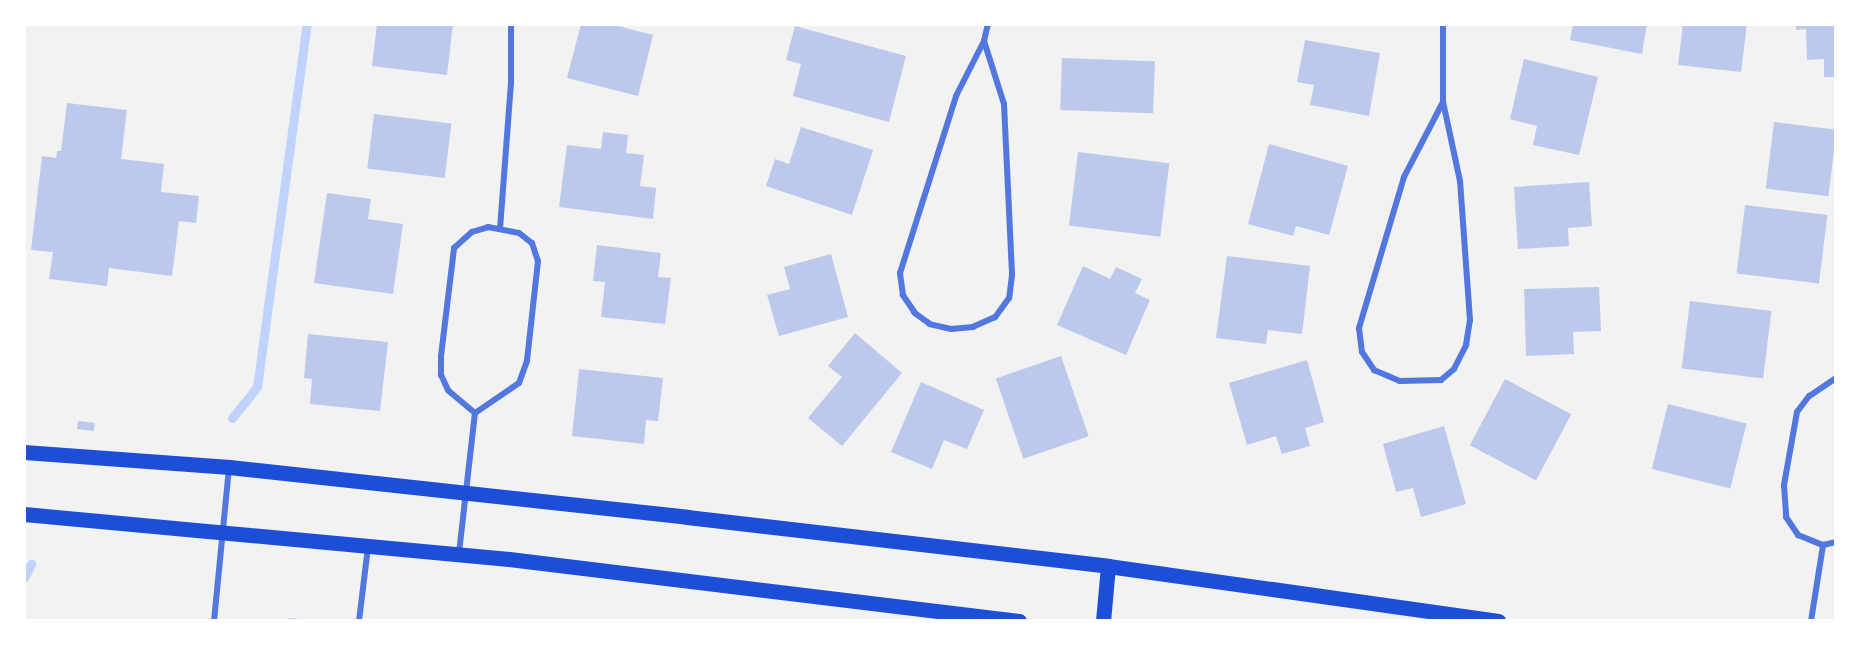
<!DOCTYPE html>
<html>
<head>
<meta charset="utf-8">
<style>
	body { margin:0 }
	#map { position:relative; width:1860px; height:645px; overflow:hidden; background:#f2f2f2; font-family:"Sofia Sans Condensed",sans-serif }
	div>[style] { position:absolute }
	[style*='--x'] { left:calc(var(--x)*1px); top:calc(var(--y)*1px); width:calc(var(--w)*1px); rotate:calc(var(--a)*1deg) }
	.stream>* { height:9px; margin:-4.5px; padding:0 4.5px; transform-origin:4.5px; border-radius:4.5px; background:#bfd3fe }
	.building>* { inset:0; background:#bdc9ec; transform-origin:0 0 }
	.minor>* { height:6px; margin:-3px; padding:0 3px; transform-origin:3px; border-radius:3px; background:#5277de }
	.primary>* { height:15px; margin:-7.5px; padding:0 7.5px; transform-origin:7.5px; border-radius:7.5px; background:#1d4ed8 }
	span { translate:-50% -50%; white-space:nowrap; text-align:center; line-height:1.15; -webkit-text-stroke:4.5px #fff; paint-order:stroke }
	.frame { position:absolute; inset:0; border:26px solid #fff; pointer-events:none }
</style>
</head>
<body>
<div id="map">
	<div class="stream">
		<i style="--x:232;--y:418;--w:40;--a:-51"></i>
		<i style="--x:257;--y:387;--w:366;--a:-82.2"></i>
		<i style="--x:24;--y:578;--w:16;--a:-63"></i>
	</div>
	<div class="building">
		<i style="clip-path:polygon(377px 24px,453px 24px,447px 75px,372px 66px)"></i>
		<i style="clip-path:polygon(581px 24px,610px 24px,653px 35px,638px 96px,567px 78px)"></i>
		<i style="clip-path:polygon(1573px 24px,1647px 24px,1642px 54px,1570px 40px)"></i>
		<i style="clip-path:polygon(1683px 24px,1747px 24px,1741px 72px,1678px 65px)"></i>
		<i style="clip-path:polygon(1796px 24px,1836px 24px,1836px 77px,1824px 77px,1824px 59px,1807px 60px,1806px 29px,1796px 30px)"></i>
		<i style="clip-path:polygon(795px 26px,906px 56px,889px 122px,793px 96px,801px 64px,786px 60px)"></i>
		<i style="clip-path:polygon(1305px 40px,1380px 53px,1369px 116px,1310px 105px,1314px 85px,1297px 82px)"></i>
		<i style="left:1062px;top:58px;width:93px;height:52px;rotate:2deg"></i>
		<i style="clip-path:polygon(1524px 59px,1598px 77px,1579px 155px,1533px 145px,1537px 126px,1510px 119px)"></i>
		<i style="clip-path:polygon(67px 103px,127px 110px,121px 159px,164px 164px,161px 192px,199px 196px,196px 223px,179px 221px,172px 276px,109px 268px,107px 286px,49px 279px,53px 252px,31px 250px,42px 156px,56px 158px,57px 151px,61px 151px)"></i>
		<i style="left:374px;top:114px;width:78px;height:55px;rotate:7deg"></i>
		<i style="left:1774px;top:122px;width:63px;height:67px;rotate:7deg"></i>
		<i style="clip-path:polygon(801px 127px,873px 150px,852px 215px,766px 186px,775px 159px,789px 164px)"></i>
		<i style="clip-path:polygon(603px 132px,628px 135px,626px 153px,644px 155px,640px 186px,656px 188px,653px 219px,559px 207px,567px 145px,601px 149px)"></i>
		<i style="clip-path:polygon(1269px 144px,1348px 166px,1329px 235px,1296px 226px,1293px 236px,1248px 224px)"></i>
		<i style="left:1078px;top:152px;width:92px;height:74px;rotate:7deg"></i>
		<i style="clip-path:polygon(1589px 182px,1592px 226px,1568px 228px,1569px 246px,1518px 249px,1514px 187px)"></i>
		<i style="clip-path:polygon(327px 193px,371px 199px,368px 219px,403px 224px,393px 294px,314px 283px)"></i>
		<i style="left:1745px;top:205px;width:83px;height:69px;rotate:7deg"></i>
		<i style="clip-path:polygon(597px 245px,661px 253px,658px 277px,671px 278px,665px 324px,601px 317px,605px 282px,593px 281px)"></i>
		<i style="clip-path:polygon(831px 254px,848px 317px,779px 336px,767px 295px,790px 289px,784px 267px)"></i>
		<i style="clip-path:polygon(1227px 256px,1310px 266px,1302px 334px,1268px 330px,1266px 344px,1216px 338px)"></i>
		<i style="clip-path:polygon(1083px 266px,1110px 279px,1116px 267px,1142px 279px,1135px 293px,1150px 300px,1126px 355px,1057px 325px)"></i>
		<i style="clip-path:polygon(1599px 287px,1601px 331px,1573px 332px,1574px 354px,1526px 356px,1524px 289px)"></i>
		<i style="left:1690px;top:301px;width:82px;height:68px;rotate:7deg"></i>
		<i style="clip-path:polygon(855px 333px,902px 373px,842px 446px,808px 418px,842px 377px,828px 366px)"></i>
		<i style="clip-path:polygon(308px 334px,388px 342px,380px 411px,310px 404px,312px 379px,304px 378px)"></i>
		<i style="left:1061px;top:356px;width:85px;height:69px;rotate:71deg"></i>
		<i style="clip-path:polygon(1307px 360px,1324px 422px,1305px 428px,1310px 446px,1282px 454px,1276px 436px,1247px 445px,1229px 383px)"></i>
		<i style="clip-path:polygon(579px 369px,663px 378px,658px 421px,646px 420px,644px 444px,572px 436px)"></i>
		<i style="left:1505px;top:379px;width:75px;height:75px;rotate:28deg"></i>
		<i style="clip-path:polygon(921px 382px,984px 410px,967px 449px,944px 440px,932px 469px,891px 452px)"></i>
		<i style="left:1668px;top:404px;width:81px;height:67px;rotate:14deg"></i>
		<i style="left:78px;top:421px;width:17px;height:8px;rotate:7deg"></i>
		<i style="clip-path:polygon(1444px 426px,1466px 504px,1421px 517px,1413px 488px,1396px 492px,1383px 444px)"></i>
		<i style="clip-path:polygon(288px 618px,304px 619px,304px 621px,288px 621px)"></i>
	</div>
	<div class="minor">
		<i style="--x:984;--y:41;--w:66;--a:72.4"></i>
		<i style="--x:1004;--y:104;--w:171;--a:87.3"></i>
		<i style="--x:1012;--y:275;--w:23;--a:97"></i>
		<i style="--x:1009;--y:298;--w:24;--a:126"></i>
		<i style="--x:995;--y:317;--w:24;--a:156"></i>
		<i style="--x:973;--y:327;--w:22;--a:175"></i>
		<i style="--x:951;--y:329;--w:22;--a:-167"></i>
		<i style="--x:930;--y:324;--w:19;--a:-144"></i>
		<i style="--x:915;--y:313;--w:22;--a:-124"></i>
		<i style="--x:903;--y:295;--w:22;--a:-98"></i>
		<i style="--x:900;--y:273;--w:186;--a:-72.4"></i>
		<i style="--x:956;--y:96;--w:62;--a:-63"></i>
		<i style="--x:984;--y:41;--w:17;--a:-77"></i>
		<i style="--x:1443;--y:102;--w:85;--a:117.5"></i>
		<i style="--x:1404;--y:177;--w:158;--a:106.6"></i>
		<i style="--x:1359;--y:328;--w:24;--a:83"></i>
		<i style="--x:1362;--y:352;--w:22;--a:56"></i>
		<i style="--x:1374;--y:370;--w:28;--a:23"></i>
		<i style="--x:1400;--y:381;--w:41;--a:-1.4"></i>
		<i style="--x:1441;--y:380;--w:17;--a:-40"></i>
		<i style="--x:1454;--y:369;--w:27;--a:-63"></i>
		<i style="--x:1466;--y:345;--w:25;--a:-81"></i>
		<i style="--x:1470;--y:320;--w:139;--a:-94.1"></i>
		<i style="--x:1460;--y:181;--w:81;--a:-102.1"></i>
		<i style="--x:1443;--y:102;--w:78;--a:-90"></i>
		<i style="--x:488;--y:227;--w:32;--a:11"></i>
		<i style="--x:519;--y:233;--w:16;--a:38"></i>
		<i style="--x:532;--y:243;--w:19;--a:72"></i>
		<i style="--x:538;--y:261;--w:101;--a:96.3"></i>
		<i style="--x:527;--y:361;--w:23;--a:110"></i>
		<i style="--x:519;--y:383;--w:53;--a:145.7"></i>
		<i style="--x:475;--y:413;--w:35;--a:-140"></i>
		<i style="--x:448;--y:390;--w:17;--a:-115"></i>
		<i style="--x:441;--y:375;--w:19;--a:-90"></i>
		<i style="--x:441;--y:356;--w:109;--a:-83.1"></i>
		<i style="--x:454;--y:248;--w:24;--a:-42"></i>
		<i style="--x:472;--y:232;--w:17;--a:-17"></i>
		<i style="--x:500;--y:229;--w:146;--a:-85.7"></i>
		<i style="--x:511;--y:83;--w:59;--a:-90"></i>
		<i style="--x:1836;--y:378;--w:32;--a:146"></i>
		<i style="--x:1809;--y:396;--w:20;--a:127"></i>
		<i style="--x:1797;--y:412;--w:74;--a:100.1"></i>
		<i style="--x:1784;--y:485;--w:32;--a:86"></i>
		<i style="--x:1786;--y:517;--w:22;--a:56"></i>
		<i style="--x:1798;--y:535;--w:27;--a:22"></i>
		<i style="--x:1823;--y:545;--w:13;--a:-13"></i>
		<i style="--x:459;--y:553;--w:141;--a:-83.5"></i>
		<i style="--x:214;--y:621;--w:155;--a:-84.4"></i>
		<i style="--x:359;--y:621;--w:75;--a:-83.1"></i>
		<i style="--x:1811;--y:621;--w:77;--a:-81"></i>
	</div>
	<div class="primary">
		<i style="--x:24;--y:452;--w:206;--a:4.2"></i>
		<i style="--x:229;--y:467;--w:461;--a:6.2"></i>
		<i style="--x:687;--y:517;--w:424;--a:6.6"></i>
		<i style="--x:1108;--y:566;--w:394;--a:8"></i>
		<i style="--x:24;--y:514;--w:487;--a:5.3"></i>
		<i style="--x:509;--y:559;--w:514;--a:6.93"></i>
		<i style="--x:1103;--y:621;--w:55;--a:-84.8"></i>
	</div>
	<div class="frame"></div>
</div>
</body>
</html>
